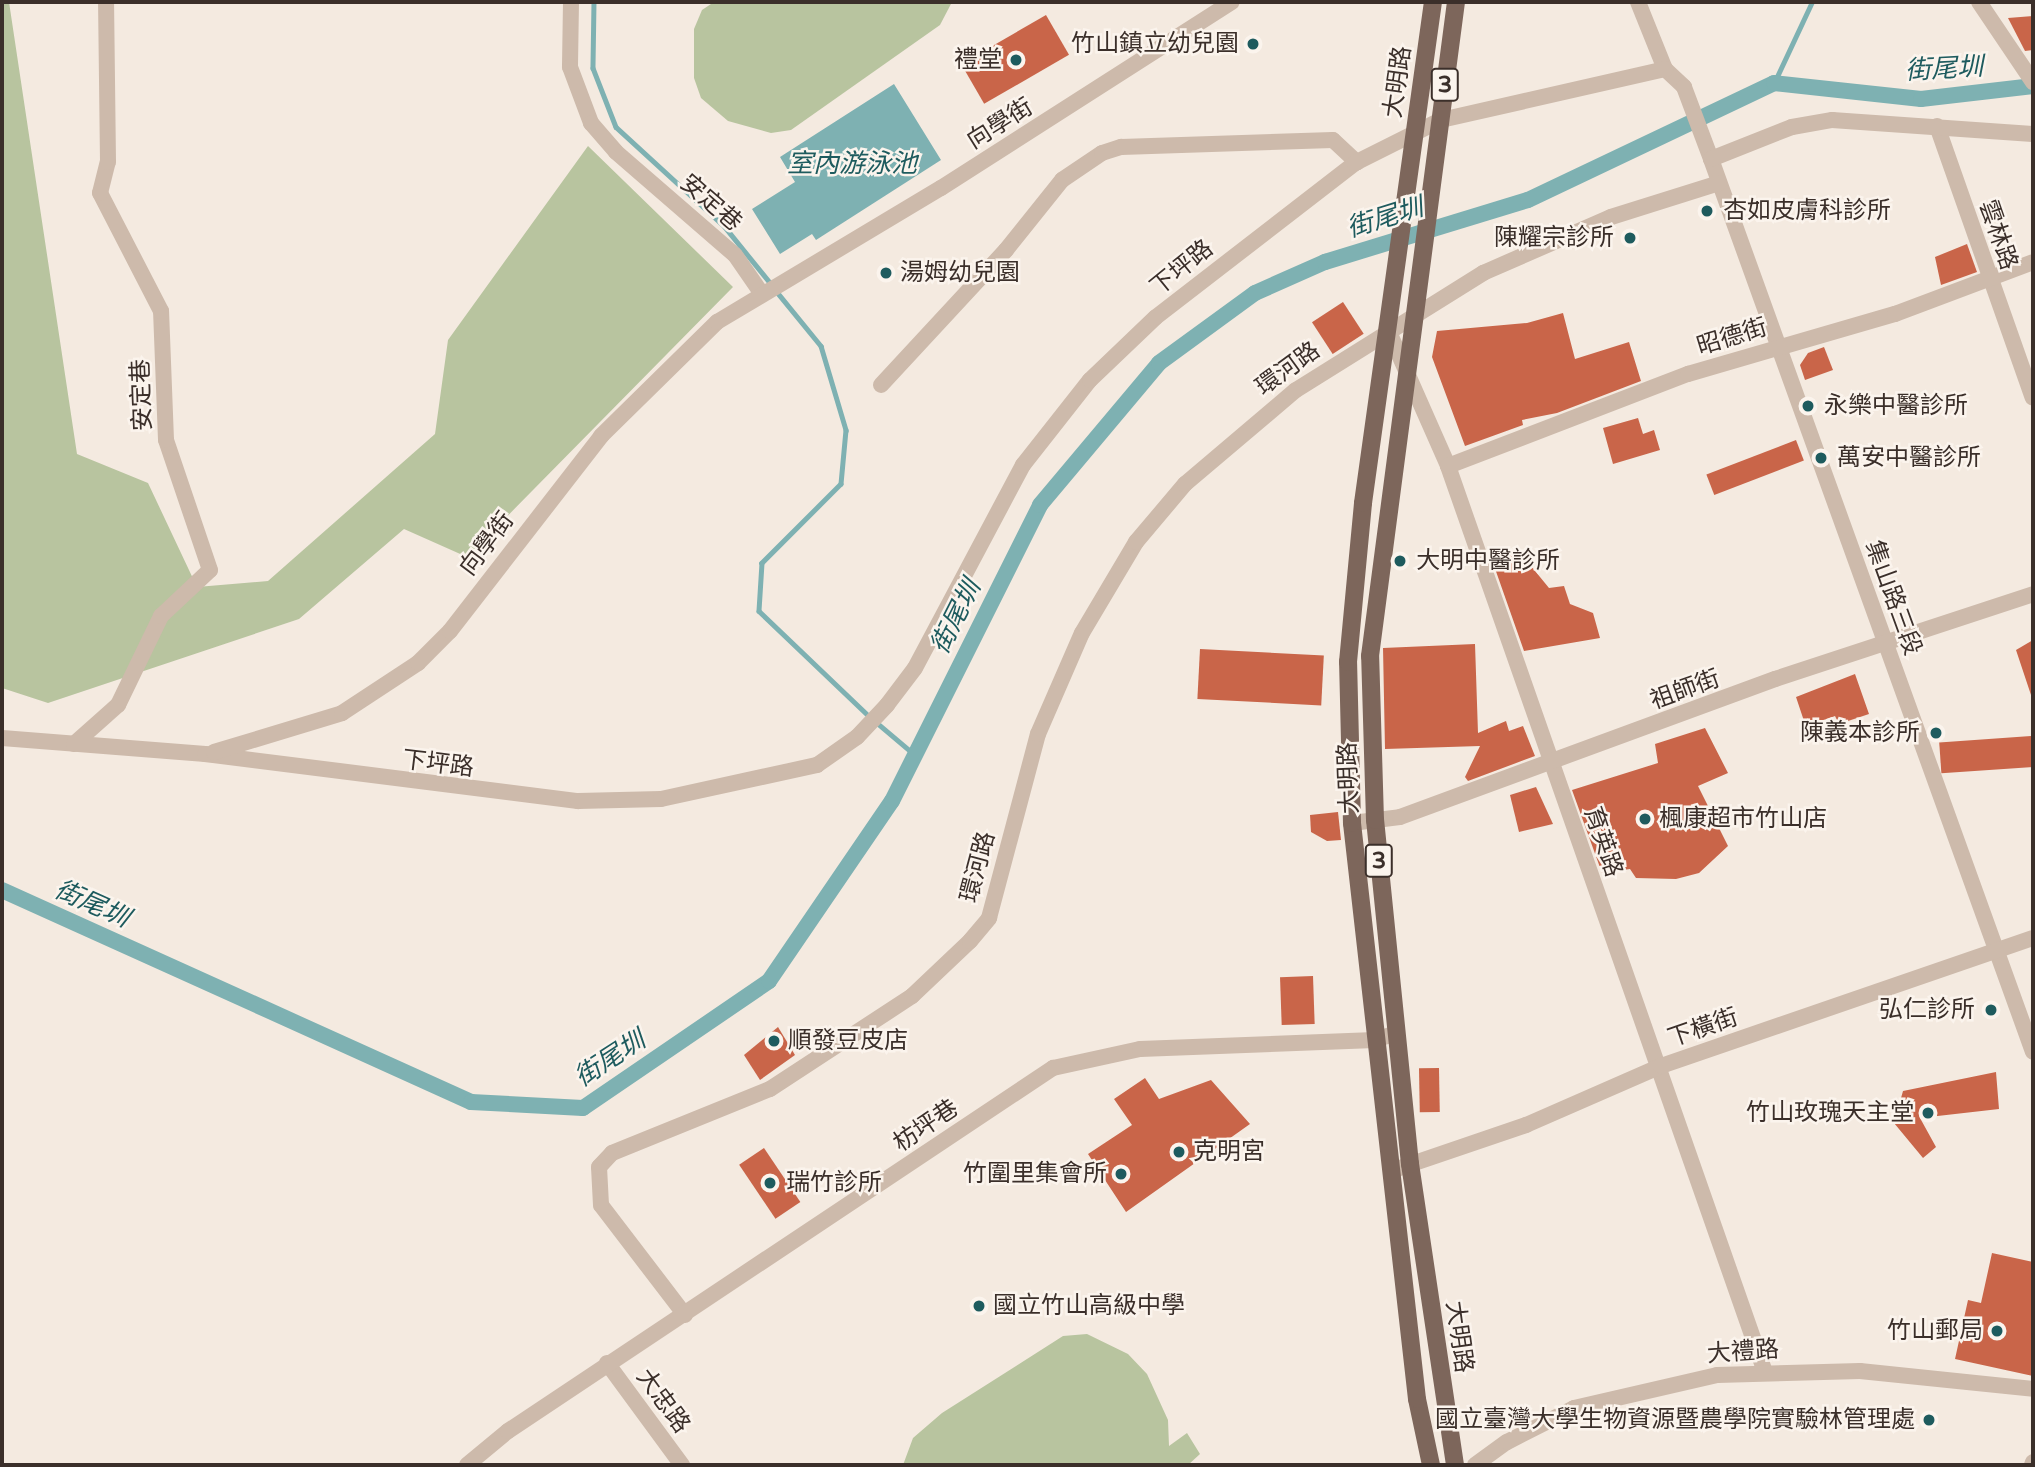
<!DOCTYPE html>
<html>
<head>
<meta charset="utf-8">
<style>
	body { margin:0 }
	#map { position:relative; width:2035px; height:1467px; overflow:hidden; background:#f4eae0; font-family:"Varela Round","Noto Sans TC",sans-serif }
	div>[style] { position:absolute }
	[style*='--x'] { left:calc(var(--x)*1px); top:calc(var(--y)*1px); width:calc(var(--w)*1px); rotate:calc(var(--a)*1deg) }
	.green>* { inset:0; background:#b8c49f }
	.water>* { inset:0; background:#7eb1b2 }
	.stream>* { height:4.5px; margin:-2.25px; padding:0 2.25px; transform-origin:2.25px; border-radius:2.25px; background:#7eb1b2 }
	.canal>* { height:16px; margin:-8px; padding:0 8px; transform-origin:8px; border-radius:8px; background:#7eb1b2 }
	.building>* { inset:0; background:#c96549; transform-origin:0 0 }
	.minor>* { height:16px; margin:-8px; padding:0 8px; transform-origin:8px; border-radius:8px; background:#cdbaab }
	.major>* { height:18px; margin:-9px; padding:0 9px; transform-origin:9px; border-radius:9px; background:#7d665b }
	.dots>* { width:19px; height:19px; translate:-50% -50%; box-sizing:border-box; border:4px solid #fbf4ed; border-radius:50% }
	span { translate:-50% -50%; white-space:nowrap; text-align:center; line-height:1.15; -webkit-text-stroke:5px #fbf4ed; paint-order:stroke }
	.shield-label span { padding:2px 5px; background:#fbf4ed; border:2px solid; border-radius:5px; -webkit-text-stroke-width:0 }
	.shield-label { font-size:23px; color:#3b2f2a; font-weight:700 }
	.poi-label { font-size:24px; color:#3b2f2a }
	.right { translate:-100% -50%; text-align:right }
	.left { translate:0 -50%; text-align:left }
	.street-label { font-size:24px; color:#3b2f2a }
	.water-label { font-size:26px; color:#1e5b5e; font-style:italic }
	.frame { position:absolute; inset:0; border:4px solid #3b2f2a; pointer-events:none }
</style>
</head>
<body>
<div id="map">
	<div class="green">
		<i style="clip-path:polygon(2px 2px,9px 2px,77px 454px,148px 483px,197px 587px,268px 581px,435px 434px,448px 340px,588px 146px,733px 287px,467px 557px,404px 529px,299px 619px,48px 703px,2px 688px)"></i>
		<i style="clip-path:polygon(714px 2px,952px 2px,940px 25px,791px 130px,771px 133px,728px 121px,701px 98px,694px 78px,694px 29px,702px 10px)"></i>
		<i style="clip-path:polygon(1087px 1334px,1128px 1354px,1147px 1374px,1168px 1420px,1169px 1446px,1187px 1433px,1200px 1454px,1188px 1465px,903px 1465px,913px 1438px,942px 1413px,1063px 1336px)"></i>
	</div>
	<div class="water">
		<i style="clip-path:polygon(894px 84px,941px 160px,816px 240px,812px 234px,780px 254px,752px 209px,795px 182px,780px 157px)"></i>
	</div>
	<div class="stream">
		<i style="--x:594;--y:2;--w:66;--a:90.9"></i>
		<i style="--x:593;--y:68;--w:63;--a:68.7"></i>
		<i style="--x:616;--y:127;--w:148;--a:42.5"></i>
		<i style="--x:725;--y:227;--w:75;--a:51"></i>
		<i style="--x:1774;--y:83;--w:89;--a:-64.9"></i>
		<i style="--x:777;--y:292;--w:70;--a:50.8"></i>
		<i style="--x:821;--y:346;--w:88;--a:73.4"></i>
		<i style="--x:846;--y:430;--w:54;--a:95.3"></i>
		<i style="--x:841;--y:484;--w:112;--a:135"></i>
		<i style="--x:762;--y:563;--w:48;--a:93.6"></i>
		<i style="--x:759;--y:611;--w:152;--a:43.7"></i>
		<i style="--x:876;--y:722;--w:51;--a:40.2"></i>
	</div>
	<div class="canal">
		<i style="--x:2;--y:890;--w:515;--a:24.32"></i>
		<i style="--x:471;--y:1102;--w:112;--a:3.1"></i>
		<i style="--x:583;--y:1108;--w:225;--a:-34.3"></i>
		<i style="--x:769;--y:981;--w:218;--a:-55.7"></i>
		<i style="--x:892;--y:801;--w:331;--a:-63.4"></i>
		<i style="--x:1040;--y:505;--w:185;--a:-50"></i>
		<i style="--x:1159;--y:363;--w:119;--a:-36.1"></i>
		<i style="--x:1255;--y:293;--w:77;--a:-23.9"></i>
		<i style="--x:1325;--y:262;--w:212;--a:-17"></i>
		<i style="--x:1528;--y:200;--w:272;--a:-25.4"></i>
		<i style="--x:1774;--y:83;--w:148;--a:6.2"></i>
		<i style="--x:1921;--y:99;--w:113;--a:-6.6"></i>
	</div>
	<div class="building">
		<i style="left:1046px;top:15px;width:46px;height:98px;rotate:60deg"></i>
		<i style="clip-path:polygon(2033px 16px,2033px 50px,2025px 51px,2008px 18px)"></i>
		<i style="clip-path:polygon(1967px 244px,1977px 272px,1941px 285px,1935px 257px)"></i>
		<i style="left:1343px;top:302px;width:38px;height:37px;rotate:57deg"></i>
		<i style="clip-path:polygon(1563px 313px,1575px 359px,1629px 342px,1641px 381px,1557px 413px,1522px 420px,1523px 425px,1465px 446px,1432px 357px,1437px 331px,1527px 323px)"></i>
		<i style="clip-path:polygon(1824px 347px,1833px 370px,1805px 380px,1800px 365px,1808px 353px)"></i>
		<i style="clip-path:polygon(1638px 418px,1643px 434px,1654px 430px,1660px 450px,1613px 464px,1603px 428px)"></i>
		<i style="left:1796px;top:440px;width:22px;height:96px;rotate:69deg"></i>
		<i style="clip-path:polygon(1527px 550px,1531px 566px,1549px 588px,1564px 586px,1570px 604px,1593px 613px,1600px 638px,1524px 651px,1492px 560px)"></i>
		<i style="clip-path:polygon(2033px 640px,2033px 695px,2031px 695px,2016px 650px)"></i>
		<i style="clip-path:polygon(1475px 644px,1478px 733px,1506px 721px,1509px 731px,1523px 726px,1535px 756px,1468px 781px,1465px 777px,1480px 746px,1385px 749px,1383px 648px)"></i>
		<i style="left:1200px;top:649px;width:124px;height:50px;rotate:3deg"></i>
		<i style="clip-path:polygon(1855px 674px,1869px 714px,1839px 724px,1835px 716px,1806px 727px,1796px 697px)"></i>
		<i style="clip-path:polygon(1705px 728px,1728px 773px,1698px 786px,1728px 846px,1699px 873px,1676px 879px,1636px 878px,1630px 869px,1602px 873px,1572px 790px,1658px 763px,1655px 744px)"></i>
		<i style="left:2031px;top:736px;width:31px;height:92px;rotate:86deg"></i>
		<i style="clip-path:polygon(1536px 787px,1553px 824px,1519px 832px,1510px 795px)"></i>
		<i style="clip-path:polygon(1338px 812px,1341px 840px,1327px 841px,1311px 832px,1310px 815px)"></i>
		<i style="left:1313px;top:976px;width:48px;height:33px;rotate:88deg"></i>
		<i style="clip-path:polygon(778px 1027px,795px 1055px,760px 1080px,744px 1055px)"></i>
		<i style="left:1439px;top:1068px;width:44px;height:20px;rotate:89deg"></i>
		<i style="clip-path:polygon(1996px 1072px,1999px 1109px,1920px 1118px,1936px 1147px,1923px 1158px,1894px 1123px,1903px 1091px)"></i>
		<i style="clip-path:polygon(1145px 1078px,1159px 1099px,1211px 1080px,1250px 1124px,1126px 1212px,1088px 1154px,1132px 1125px,1114px 1099px)"></i>
		<i style="left:764px;top:1148px;width:65px;height:30px;rotate:56deg"></i>
		<i style="clip-path:polygon(1992px 1253px,2033px 1262px,2033px 1376px,1955px 1359px,1968px 1300px,1981px 1303px)"></i>
	</div>
	<div class="minor">
		<i style="--x:571;--y:2;--w:65;--a:90.9"></i>
		<i style="--x:570;--y:67;--w:60;--a:69.4"></i>
		<i style="--x:591;--y:123;--w:38;--a:49"></i>
		<i style="--x:616;--y:152;--w:157;--a:40.9"></i>
		<i style="--x:735;--y:255;--w:47;--a:55.3"></i>
		<i style="--x:1638;--y:2;--w:72;--a:68.1"></i>
		<i style="--x:1665;--y:69;--w:26;--a:43"></i>
		<i style="--x:1684;--y:87;--w:77;--a:69.4"></i>
		<i style="--x:1711;--y:159;--w:949;--a:70.17"></i>
		<i style="--x:1979;--y:2;--w:97;--a:56"></i>
		<i style="--x:1937;--y:126;--w:288;--a:70.6"></i>
		<i style="--x:1711;--y:159;--w:87;--a:-21.6"></i>
		<i style="--x:1792;--y:127;--w:41;--a:-9.9"></i>
		<i style="--x:1832;--y:120;--w:201;--a:4"></i>
		<i style="--x:1389;--y:332;--w:146;--a:66.2"></i>
		<i style="--x:1448;--y:466;--w:960;--a:70.72"></i>
		<i style="--x:881;--y:385;--w:184;--a:-47.2"></i>
		<i style="--x:1006;--y:250;--w:90;--a:-51.3"></i>
		<i style="--x:1062;--y:180;--w:48;--a:-34"></i>
		<i style="--x:1102;--y:153;--w:20;--a:-18"></i>
		<i style="--x:1121;--y:147;--w:212;--a:-1.9"></i>
		<i style="--x:1333;--y:140;--w:33;--a:43"></i>
		<i style="--x:1448;--y:466;--w:257;--a:-21"></i>
		<i style="--x:1688;--y:374;--w:216;--a:-16.2"></i>
		<i style="--x:1895;--y:314;--w:147;--a:-20.6"></i>
		<i style="--x:2;--y:738;--w:204;--a:4.5"></i>
		<i style="--x:205;--y:754;--w:376;--a:7.2"></i>
		<i style="--x:578;--y:801;--w:83;--a:-1.4"></i>
		<i style="--x:661;--y:799;--w:160;--a:-12.3"></i>
		<i style="--x:817;--y:765;--w:49;--a:-35"></i>
		<i style="--x:857;--y:737;--w:44;--a:-46.8"></i>
		<i style="--x:887;--y:705;--w:46;--a:-52.9"></i>
		<i style="--x:915;--y:668;--w:230;--a:-62"></i>
		<i style="--x:1023;--y:465;--w:108;--a:-51.8"></i>
		<i style="--x:1090;--y:380;--w:91;--a:-43.7"></i>
		<i style="--x:1156;--y:317;--w:252;--a:-37.7"></i>
		<i style="--x:1355;--y:163;--w:96;--a:-26.6"></i>
		<i style="--x:1441;--y:120;--w:230;--a:-12.8"></i>
		<i style="--x:74;--y:744;--w:59;--a:-41.6"></i>
		<i style="--x:118;--y:705;--w:99;--a:-64.2"></i>
		<i style="--x:161;--y:616;--w:67;--a:-43.2"></i>
		<i style="--x:210;--y:570;--w:137;--a:-108.7"></i>
		<i style="--x:166;--y:440;--w:129;--a:-92.2"></i>
		<i style="--x:161;--y:311;--w:133;--a:-117.3"></i>
		<i style="--x:100;--y:193;--w:32;--a:-76"></i>
		<i style="--x:108;--y:162;--w:160;--a:-90.7"></i>
		<i style="--x:214;--y:752;--w:134;--a:-16.9"></i>
		<i style="--x:342;--y:713;--w:91;--a:-33.3"></i>
		<i style="--x:418;--y:663;--w:45;--a:-45"></i>
		<i style="--x:450;--y:631;--w:247;--a:-52.2"></i>
		<i style="--x:601;--y:436;--w:163;--a:-44.5"></i>
		<i style="--x:717;--y:322;--w:261;--a:-30.9"></i>
		<i style="--x:941;--y:188;--w:345;--a:-32.6"></i>
		<i style="--x:1352;--y:823;--w:48;--a:-7.1"></i>
		<i style="--x:1400;--y:817;--w:400;--a:-20.2"></i>
		<i style="--x:1775;--y:679;--w:272;--a:-18.2"></i>
		<i style="--x:1391;--y:1171;--w:143;--a:-18.8"></i>
		<i style="--x:1526;--y:1125;--w:147;--a:-23.6"></i>
		<i style="--x:1661;--y:1066;--w:393;--a:-19"></i>
		<i style="--x:685;--y:1315;--w:138;--a:-127.4"></i>
		<i style="--x:601;--y:1205;--w:38;--a:-93"></i>
		<i style="--x:599;--y:1167;--w:19;--a:-47"></i>
		<i style="--x:612;--y:1153;--w:170;--a:-22.1"></i>
		<i style="--x:770;--y:1089;--w:170;--a:-33.2"></i>
		<i style="--x:912;--y:996;--w:80;--a:-43.5"></i>
		<i style="--x:970;--y:941;--w:30;--a:-50"></i>
		<i style="--x:989;--y:918;--w:190;--a:-75.1"></i>
		<i style="--x:1038;--y:734;--w:110;--a:-66.5"></i>
		<i style="--x:1082;--y:633;--w:106;--a:-59.3"></i>
		<i style="--x:1136;--y:542;--w:76;--a:-49.8"></i>
		<i style="--x:1185;--y:484;--w:145;--a:-40.3"></i>
		<i style="--x:1296;--y:390;--w:221;--a:-32"></i>
		<i style="--x:1483;--y:273;--w:140;--a:-23.6"></i>
		<i style="--x:1611;--y:217;--w:113;--a:-17.5"></i>
		<i style="--x:607;--y:1363;--w:127;--a:53.7"></i>
		<i style="--x:467;--y:1465;--w:53;--a:-39.7"></i>
		<i style="--x:508;--y:1431;--w:655;--a:-33.67"></i>
		<i style="--x:1053;--y:1068;--w:89;--a:-12.3"></i>
		<i style="--x:1140;--y:1049;--w:235;--a:-2.2"></i>
		<i style="--x:1375;--y:1040;--w:23;--a:-18"></i>
		<i style="--x:1475;--y:1465;--w:39;--a:-36"></i>
		<i style="--x:1507;--y:1442;--w:75;--a:-26.9"></i>
		<i style="--x:1574;--y:1408;--w:147;--a:-13"></i>
		<i style="--x:1717;--y:1375;--w:143;--a:-1.6"></i>
		<i style="--x:1860;--y:1371;--w:174;--a:5.9"></i>
		<i style="--x:2032;--y:1465;--w:3;--a:-72"></i>
	</div>
	<div class="major">
		<i style="--x:1431;--y:1465;--w:67;--a:-102"></i>
		<i style="--x:1417;--y:1399;--w:580;--a:-96.44"></i>
		<i style="--x:1352;--y:823;--w:161;--a:-91.4"></i>
		<i style="--x:1348;--y:662;--w:160;--a:-84.6"></i>
		<i style="--x:1363;--y:503;--w:506;--a:-82.05"></i>
		<i style="--x:1455;--y:1465;--w:304;--a:-98.5"></i>
		<i style="--x:1410;--y:1164;--w:346;--a:-95.8"></i>
		<i style="--x:1375;--y:820;--w:164;--a:-91.7"></i>
		<i style="--x:1370;--y:656;--w:660;--a:-82.51"></i>
	</div>
	<div class="dots">
		<i style="left:1253px;top:44px;background:#1e5b5e"></i>
		<i style="left:1016px;top:60px;background:#1e5b5e"></i>
		<i style="left:1707px;top:211px;background:#1e5b5e"></i>
		<i style="left:1630px;top:238px;background:#1e5b5e"></i>
		<i style="left:886px;top:273px;background:#1e5b5e"></i>
		<i style="left:1808px;top:406px;background:#1e5b5e"></i>
		<i style="left:1821px;top:458px;background:#1e5b5e"></i>
		<i style="left:1400px;top:561px;background:#1e5b5e"></i>
		<i style="left:1936px;top:733px;background:#1e5b5e"></i>
		<i style="left:1645px;top:819px;background:#1e5b5e"></i>
		<i style="left:1991px;top:1010px;background:#1e5b5e"></i>
		<i style="left:774px;top:1041px;background:#1e5b5e"></i>
		<i style="left:1928px;top:1113px;background:#1e5b5e"></i>
		<i style="left:1179px;top:1152px;background:#1e5b5e"></i>
		<i style="left:1121px;top:1174px;background:#1e5b5e"></i>
		<i style="left:770px;top:1183px;background:#1e5b5e"></i>
		<i style="left:979px;top:1306px;background:#1e5b5e"></i>
		<i style="left:1997px;top:1331px;background:#1e5b5e"></i>
		<i style="left:1929px;top:1420px;background:#1e5b5e"></i>
	</div>
	<div class="shield-label">
		<span style="left:1445px;top:85px">3</span>
		<span style="left:1379px;top:861px">3</span>
	</div>
	<div class="poi-label">
		<span class="right" style="left:1239px;top:44px">竹山鎮立幼兒園</span>
		<span class="right" style="left:1002px;top:60px">禮堂</span>
		<span class="left" style="left:1723px;top:211px">杏如皮膚科診所</span>
		<span class="right" style="left:1614px;top:238px">陳耀宗診所</span>
		<span class="left" style="left:900px;top:273px">湯姆幼兒園</span>
		<span class="left" style="left:1824px;top:406px">永樂中醫診所</span>
		<span class="left" style="left:1837px;top:458px">萬安中醫診所</span>
		<span class="left" style="left:1416px;top:561px">大明中醫診所</span>
		<span class="right" style="left:1920px;top:733px">陳義本診所</span>
		<span class="left" style="left:1659px;top:819px">楓康超市竹山店</span>
		<span class="right" style="left:1975px;top:1010px">弘仁診所</span>
		<span class="left" style="left:788px;top:1041px">順發豆皮店</span>
		<span class="right" style="left:1914px;top:1113px">竹山玫瑰天主堂</span>
		<span class="left" style="left:1193px;top:1152px">克明宮</span>
		<span class="right" style="left:1107px;top:1174px">竹圍里集會所</span>
		<span class="left" style="left:786px;top:1183px">瑞竹診所</span>
		<span class="left" style="left:993px;top:1306px">國立竹山高級中學</span>
		<span class="right" style="left:1983px;top:1331px">竹山郵局</span>
		<span class="right" style="left:1915px;top:1420px">國立臺灣大學生物資源暨農學院實驗林管理處</span>
	</div>
	<div class="street-label">
		<span style="left:1398px;top:82px;rotate:-82deg">大明路</span>
		<span style="left:1000px;top:124px;rotate:-32deg">向學街</span>
		<span style="left:711px;top:203px;rotate:41deg">安定巷</span>
		<span style="left:1998px;top:235px;rotate:71deg">雲林路</span>
		<span style="left:1182px;top:268px;rotate:-39deg">下坪路</span>
		<span style="left:1732px;top:337px;rotate:-17deg">昭德街</span>
		<span style="left:1288px;top:369px;rotate:-36deg">環河路</span>
		<span style="left:142px;top:395px;rotate:-92deg">安定巷</span>
		<span style="left:487px;top:544px;rotate:-53deg">向學街</span>
		<span style="left:1893px;top:598px;rotate:70deg">集山路三段</span>
		<span style="left:1685px;top:690px;rotate:-20deg">祖師街</span>
		<span style="left:438px;top:764px;rotate:7deg">下坪路</span>
		<span style="left:1349px;top:778px;rotate:-92deg">大明路</span>
		<span style="left:1603px;top:842px;rotate:71deg">育英路</span>
		<span style="left:978px;top:867px;rotate:-75deg">環河路</span>
		<span style="left:1703px;top:1028px;rotate:-19deg">下橫街</span>
		<span style="left:926px;top:1126px;rotate:-34deg">枋坪巷</span>
		<span style="left:1459px;top:1337px;rotate:82deg">大明路</span>
		<span style="left:1743px;top:1352px;rotate:-4deg">大禮路</span>
		<span style="left:663px;top:1401px;rotate:54deg">大忠路</span>
	</div>
	<div class="water-label">
		<span style="left:1944px;top:69px;rotate:-3deg">街尾圳</span>
		<span style="left:852px;top:164px">室內游泳池</span>
		<span style="left:1385px;top:218px;rotate:-17deg">街尾圳</span>
		<span style="left:956px;top:617px;rotate:-63deg">街尾圳</span>
		<span style="left:92px;top:904px;rotate:24deg">街尾圳</span>
		<span style="left:610px;top:1059px;rotate:-33deg">街尾圳</span>
	</div>
	<div class="frame"></div>
</div>
</body>
</html>
